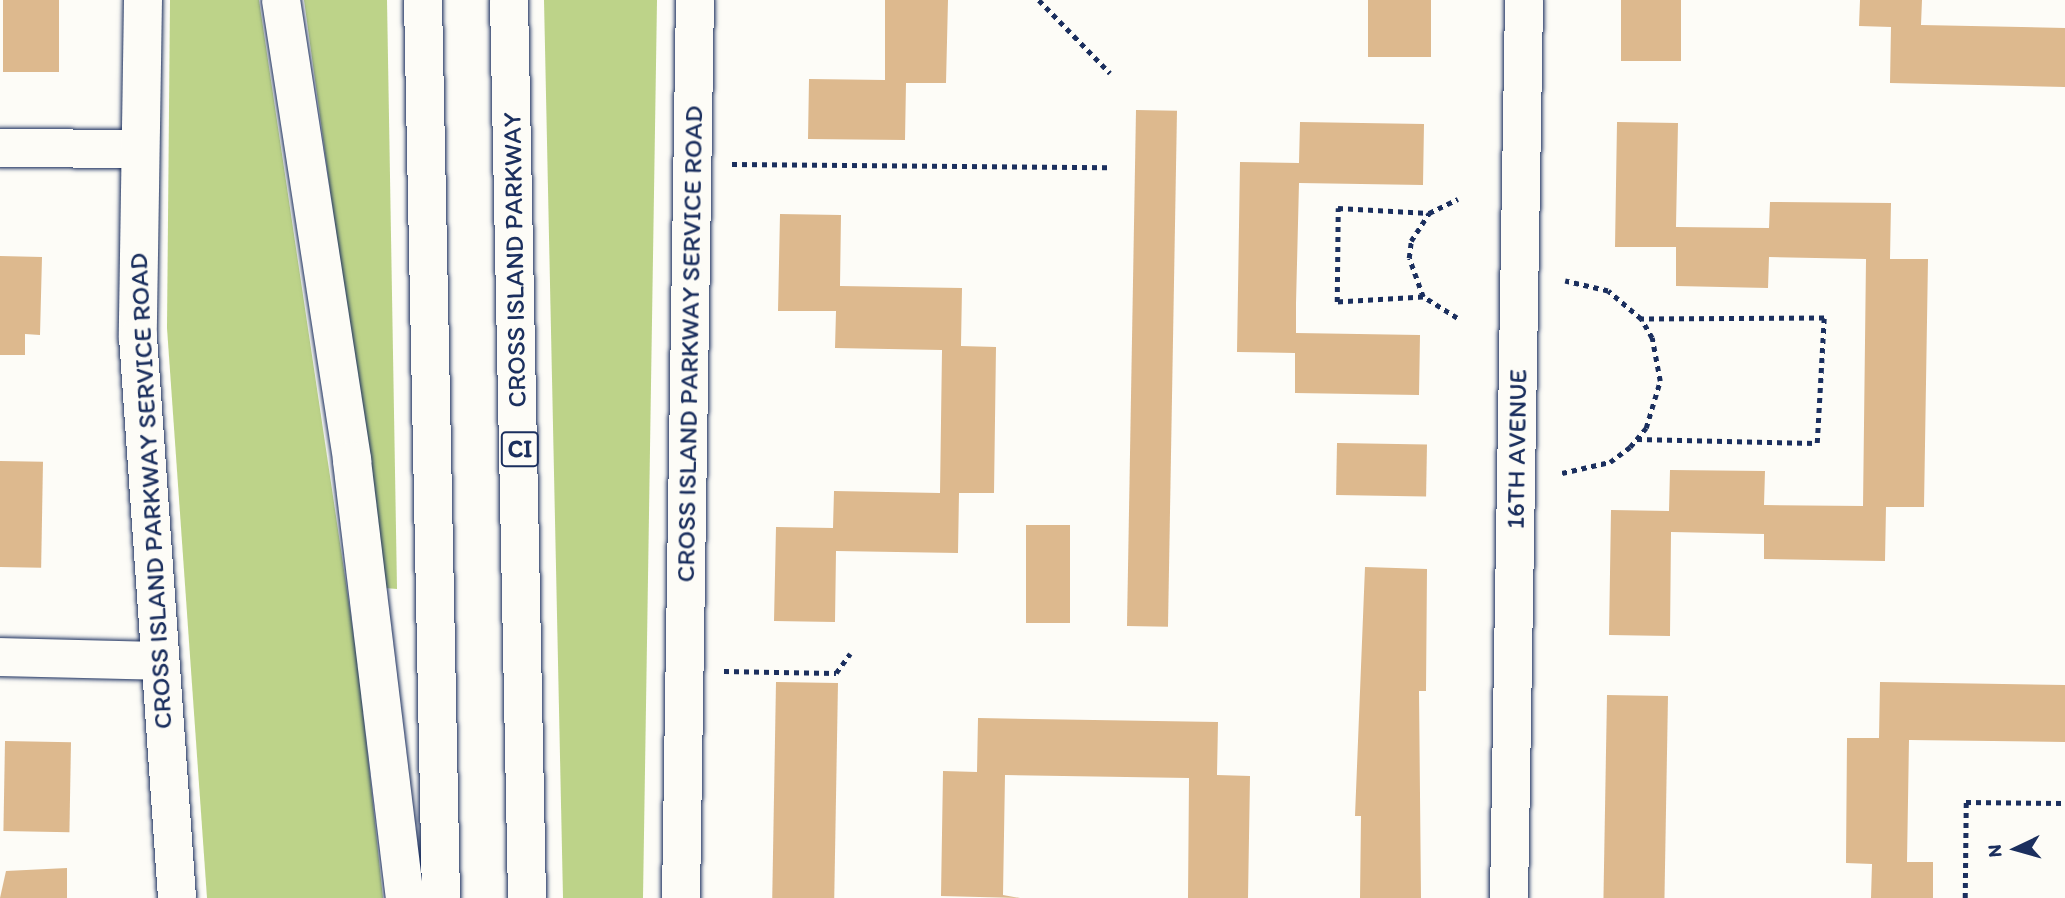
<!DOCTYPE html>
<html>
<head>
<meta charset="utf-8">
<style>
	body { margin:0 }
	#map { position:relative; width:2065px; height:898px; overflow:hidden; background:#fdfcf7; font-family:Itim,sans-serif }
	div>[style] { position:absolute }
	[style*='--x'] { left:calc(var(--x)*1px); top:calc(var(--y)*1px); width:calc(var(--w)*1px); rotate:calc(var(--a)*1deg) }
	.green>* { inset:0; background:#bdd389 }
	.building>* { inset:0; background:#ddb98e; transform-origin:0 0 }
	.path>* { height:4.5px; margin-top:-2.25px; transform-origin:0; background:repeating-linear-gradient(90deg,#1b2f5e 0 5px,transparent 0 10px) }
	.roads { filter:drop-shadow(0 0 2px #1b2f5e) drop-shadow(0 0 2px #1b2f5e) }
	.street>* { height:38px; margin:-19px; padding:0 19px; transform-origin:19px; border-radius:19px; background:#fdfcf7 }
	.secondary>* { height:38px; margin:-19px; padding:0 19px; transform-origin:19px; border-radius:19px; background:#fdfcf7 }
	.highway>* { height:38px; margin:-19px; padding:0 19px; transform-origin:19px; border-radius:19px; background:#fdfcf7 }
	span { translate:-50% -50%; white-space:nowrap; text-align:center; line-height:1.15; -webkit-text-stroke:5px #fdfcf7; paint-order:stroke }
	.shield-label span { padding:2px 5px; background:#fdfcf7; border:2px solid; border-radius:5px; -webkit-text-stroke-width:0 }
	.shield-label { font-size:24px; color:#1b2f5e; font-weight:700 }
	.street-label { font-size:26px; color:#1b2f5e }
	.north { position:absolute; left:1981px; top:814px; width:70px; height:70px; -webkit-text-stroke:5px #fdfcf7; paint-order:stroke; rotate:265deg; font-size:19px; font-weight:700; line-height:28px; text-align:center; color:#1b2f5e }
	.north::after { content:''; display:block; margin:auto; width:24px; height:32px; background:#1b2f5e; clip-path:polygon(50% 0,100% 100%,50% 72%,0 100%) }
</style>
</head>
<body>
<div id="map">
	<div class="green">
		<i style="clip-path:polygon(170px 0,259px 0,358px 664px,383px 898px,207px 898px,167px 328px)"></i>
		<i style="clip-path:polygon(304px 0,387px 0,397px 589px,385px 588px)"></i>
		<i style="clip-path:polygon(544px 0,657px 0,643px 898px,563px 898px)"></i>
	</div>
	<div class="building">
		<i style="left:3px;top:0;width:56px;height:72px"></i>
		<i style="clip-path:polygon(885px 0,948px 0,946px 83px,906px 83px,905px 140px,808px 139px,809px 79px,885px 80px)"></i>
		<i style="left:1368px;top:0;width:63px;height:57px"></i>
		<i style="left:1621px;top:0;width:60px;height:61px"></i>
		<i style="clip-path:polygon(1860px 0,1922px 0,1921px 25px,2065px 28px,2065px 87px,1890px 83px,1891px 27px,1859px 26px)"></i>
		<i style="left:1136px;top:110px;width:41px;height:516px;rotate:1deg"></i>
		<i style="clip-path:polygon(1300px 122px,1424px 124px,1423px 185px,1299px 183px,1296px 304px,1296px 333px,1420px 335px,1419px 395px,1295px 393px,1295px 353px,1237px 352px,1240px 162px,1299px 163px)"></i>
		<i style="clip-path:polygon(1617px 122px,1678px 123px,1676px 227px,1769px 228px,1770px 202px,1891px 203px,1890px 259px,1928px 259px,1924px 507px,1886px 507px,1885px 561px,1764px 559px,1764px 534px,1671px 532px,1670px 636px,1609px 635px,1611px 510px,1669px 511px,1670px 470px,1765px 471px,1764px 505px,1863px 506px,1866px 259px,1769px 257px,1768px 288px,1676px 286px,1676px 247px,1615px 247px)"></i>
		<i style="clip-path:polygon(780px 214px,841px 215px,840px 286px,962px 288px,961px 346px,996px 347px,994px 493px,959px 493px,958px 553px,836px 551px,835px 622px,774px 621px,776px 527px,833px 528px,834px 491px,940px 493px,942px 350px,835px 348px,836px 311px,778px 311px)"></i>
		<i style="clip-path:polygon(0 256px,42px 257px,40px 335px,25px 334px,25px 355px,0 355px)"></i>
		<i style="left:1337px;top:443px;width:90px;height:52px;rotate:1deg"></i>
		<i style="left:0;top:461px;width:43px;height:106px;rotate:1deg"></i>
		<i style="left:1026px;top:525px;width:44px;height:98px"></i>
		<i style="clip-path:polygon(1365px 567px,1427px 569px,1426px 691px,1419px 691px,1421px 898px,1360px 898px,1361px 816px,1355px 816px)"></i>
		<i style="left:776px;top:682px;width:62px;height:216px;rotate:1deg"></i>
		<i style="clip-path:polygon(1880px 682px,2065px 685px,2065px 742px,1909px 740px,1907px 862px,1933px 862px,1933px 898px,1871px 898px,1872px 864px,1846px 863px,1847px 738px,1879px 738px)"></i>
		<i style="left:1607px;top:695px;width:61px;height:203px;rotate:1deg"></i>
		<i style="clip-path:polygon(978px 718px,1218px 722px,1217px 775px,1250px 776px,1248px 898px,1188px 898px,1189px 778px,1005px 775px,1003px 895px,1020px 898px,941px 896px,943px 771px,977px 772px)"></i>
		<i style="left:5px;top:741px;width:66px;height:90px;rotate:1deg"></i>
		<i style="clip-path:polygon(67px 868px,67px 898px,0 898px,6px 871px)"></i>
	</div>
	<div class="path">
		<i style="--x:1039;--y:0;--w:102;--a:45.8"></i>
		<i style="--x:732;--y:164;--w:376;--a:0.5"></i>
		<i style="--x:1423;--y:297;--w:86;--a:176.7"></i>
		<i style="--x:1337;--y:302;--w:94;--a:-89.4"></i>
		<i style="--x:1338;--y:208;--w:91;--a:3.1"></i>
		<i style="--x:1457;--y:318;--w:40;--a:-148"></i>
		<i style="--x:1423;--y:297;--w:41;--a:-109.7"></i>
		<i style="--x:1409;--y:258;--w:17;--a:-83"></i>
		<i style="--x:1411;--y:241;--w:33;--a:-57"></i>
		<i style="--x:1429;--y:213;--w:32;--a:-26"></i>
		<i style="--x:1637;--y:439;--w:180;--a:1.3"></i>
		<i style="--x:1817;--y:443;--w:125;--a:-86.8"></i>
		<i style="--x:1824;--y:318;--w:183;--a:179.7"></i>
		<i style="--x:1562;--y:473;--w:49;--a:-12.9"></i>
		<i style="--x:1610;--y:462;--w:25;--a:-37"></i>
		<i style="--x:1630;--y:447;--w:25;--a:-50"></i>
		<i style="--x:1646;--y:428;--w:49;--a:-73.4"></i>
		<i style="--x:1660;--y:381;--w:44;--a:-100.5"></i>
		<i style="--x:1652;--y:338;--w:22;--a:-120"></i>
		<i style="--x:1641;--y:319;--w:43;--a:-139.7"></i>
		<i style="--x:1608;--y:291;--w:44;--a:-166.9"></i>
		<i style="--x:724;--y:671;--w:112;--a:1"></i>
		<i style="--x:836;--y:673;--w:24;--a:-54"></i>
		<i style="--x:1965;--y:898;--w:96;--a:-89.4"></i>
		<i style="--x:1966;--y:802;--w:99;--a:0.6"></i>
	</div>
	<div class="roads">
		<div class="street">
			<i style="--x:0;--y:148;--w:137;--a:0.4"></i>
			<i style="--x:0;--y:657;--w:160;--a:1.4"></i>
			<i style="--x:1509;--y:898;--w:898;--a:-89.04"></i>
		</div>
		<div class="secondary">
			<i style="--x:143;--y:0;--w:337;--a:90.9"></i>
			<i style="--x:138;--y:337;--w:562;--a:86.02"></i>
			<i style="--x:681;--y:898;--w:898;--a:-89.11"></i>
		</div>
		<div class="highway">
			<i style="--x:281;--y:0;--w:466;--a:81.2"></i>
			<i style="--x:352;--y:461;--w:440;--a:83.1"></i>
			<i style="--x:423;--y:0;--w:898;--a:88.85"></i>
			<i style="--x:509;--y:0;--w:898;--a:88.85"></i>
		</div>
	</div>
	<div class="shield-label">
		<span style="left:520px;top:449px">CI</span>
	</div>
	<div class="street-label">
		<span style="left:515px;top:260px;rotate:-91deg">CROSS ISLAND PARKWAY</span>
		<span style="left:690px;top:344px;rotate:-89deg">CROSS ISLAND PARKWAY SERVICE ROAD</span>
		<span style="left:1517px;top:449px;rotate:-89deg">16TH AVENUE</span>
		<span style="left:151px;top:491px;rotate:-93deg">CROSS ISLAND PARKWAY SERVICE ROAD</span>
	</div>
	<div class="north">N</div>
</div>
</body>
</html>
